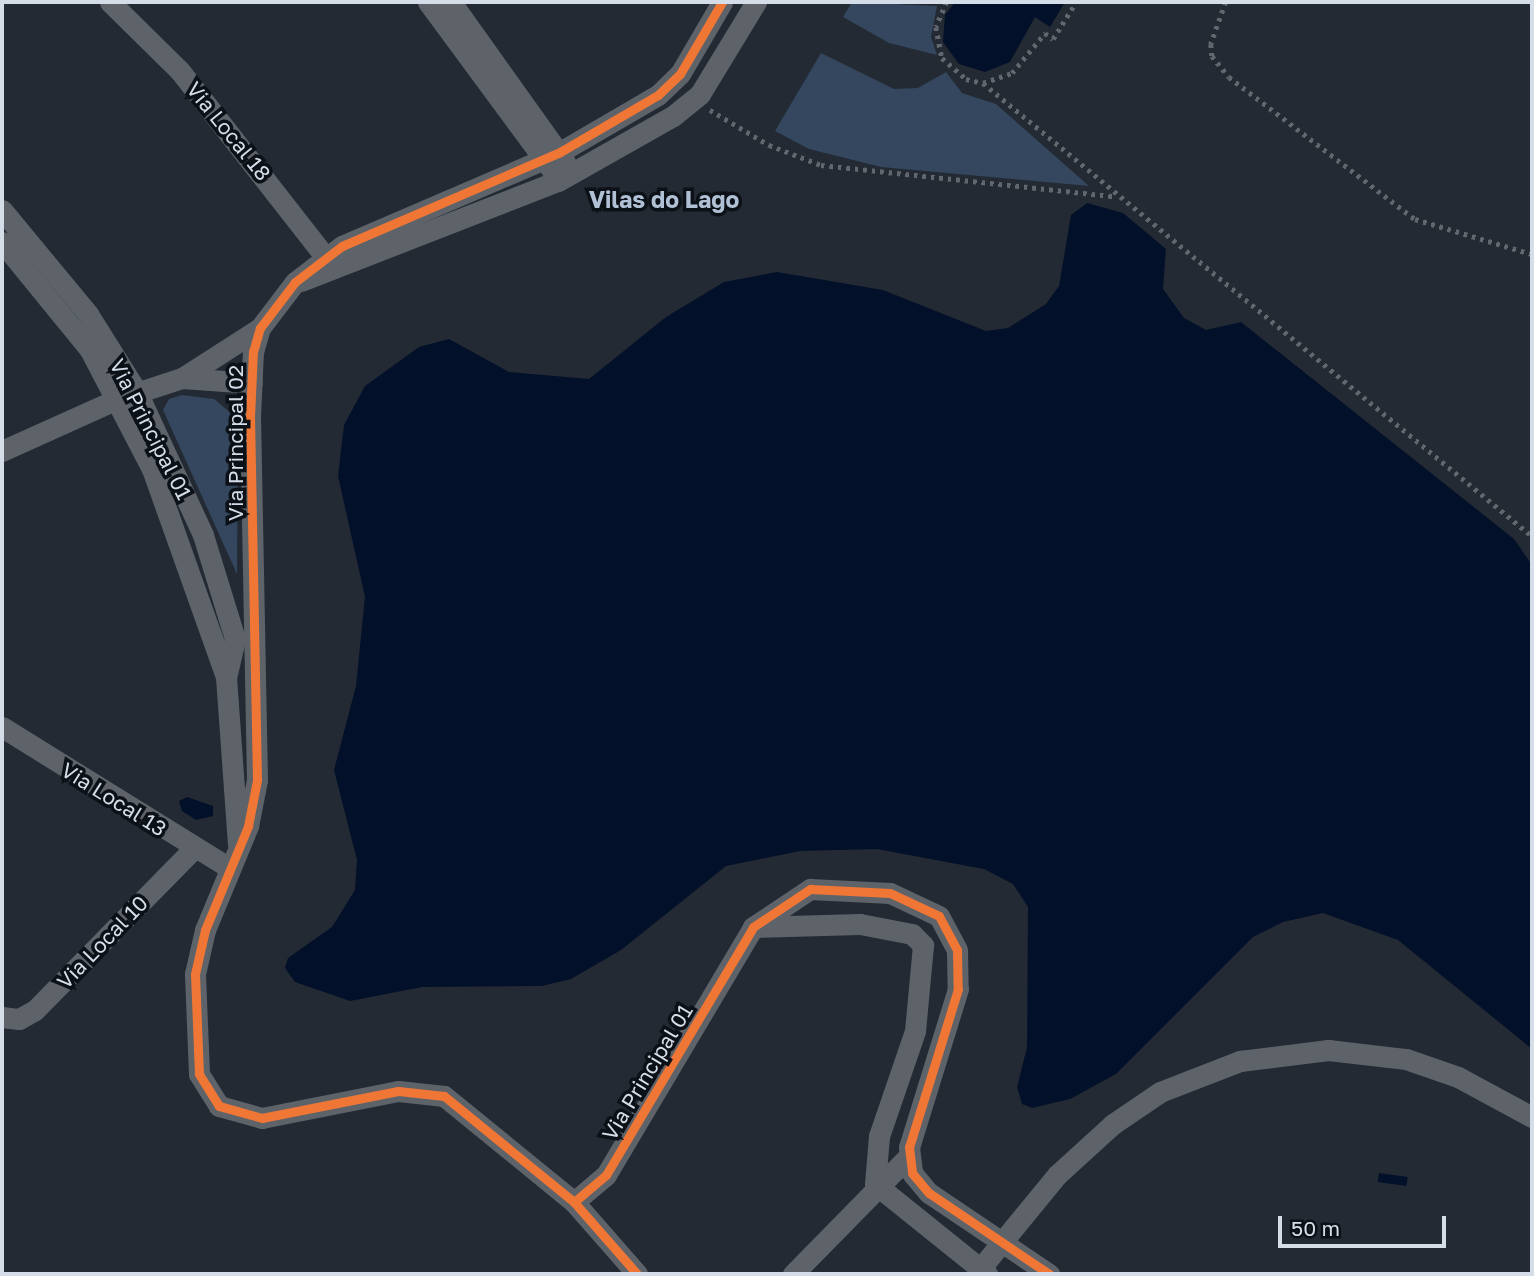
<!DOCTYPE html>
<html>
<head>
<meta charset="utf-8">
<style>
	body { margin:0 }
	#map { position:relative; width:1534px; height:1276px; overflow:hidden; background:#232a33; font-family:"Golos Text",sans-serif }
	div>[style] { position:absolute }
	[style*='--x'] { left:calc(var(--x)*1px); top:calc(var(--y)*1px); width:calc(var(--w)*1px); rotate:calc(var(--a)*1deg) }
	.green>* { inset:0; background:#34475f }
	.water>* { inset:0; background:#03102a; transform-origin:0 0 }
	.path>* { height:4.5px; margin-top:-2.25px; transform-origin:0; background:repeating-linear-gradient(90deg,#62666d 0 3.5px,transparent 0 8.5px) }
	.street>* { height:21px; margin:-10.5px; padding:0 10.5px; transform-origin:10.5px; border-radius:10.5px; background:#5e636a }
	.cycleway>* { height:9px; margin:-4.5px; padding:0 4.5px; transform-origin:4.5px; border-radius:4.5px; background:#f07635 }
	span { translate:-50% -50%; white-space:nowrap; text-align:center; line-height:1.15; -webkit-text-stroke:7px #0c1118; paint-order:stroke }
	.street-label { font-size:21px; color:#d5dde8 }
	.neighbourhood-label { font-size:23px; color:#b1c1d5; font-weight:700 }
	.frame { position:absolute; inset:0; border:4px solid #d5dde8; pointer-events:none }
	.scale { position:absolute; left:1278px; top:1216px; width:168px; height:32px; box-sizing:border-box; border:4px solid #d5dde8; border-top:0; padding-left:9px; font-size:21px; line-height:24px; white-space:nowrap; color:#d5dde8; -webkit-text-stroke:5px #0c1118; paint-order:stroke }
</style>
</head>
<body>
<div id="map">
	<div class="green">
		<i style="clip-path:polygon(852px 2px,937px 6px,931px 37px,937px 55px,889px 43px,843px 17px)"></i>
		<i style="clip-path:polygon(821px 53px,894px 89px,918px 88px,946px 72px,962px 93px,996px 104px,1089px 186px,881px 167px,809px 149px,775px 131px)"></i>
		<i style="clip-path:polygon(182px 395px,214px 399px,238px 419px,237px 574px,163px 410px,169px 399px)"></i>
	</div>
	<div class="water">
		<i style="clip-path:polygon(955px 2px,1065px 2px,1050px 27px,1035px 17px,1010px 62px,985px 72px,959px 64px,943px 42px,945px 15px)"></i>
		<i style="clip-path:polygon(1087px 203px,1123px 213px,1166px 249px,1163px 289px,1184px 318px,1206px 330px,1241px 322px,1514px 539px,1532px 565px,1532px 1049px,1398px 940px,1323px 913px,1283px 922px,1253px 937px,1116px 1074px,1070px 1099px,1032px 1108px,1022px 1104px,1017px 1087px,1027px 1047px,1028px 907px,1013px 884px,984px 869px,877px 849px,800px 851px,726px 866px,621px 950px,571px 979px,542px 986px,422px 987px,350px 1001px,295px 982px,285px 968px,288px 958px,332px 927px,355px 890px,357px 860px,334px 770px,356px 686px,365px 597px,338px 476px,344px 425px,365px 386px,419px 347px,449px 339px,509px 372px,589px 379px,666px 317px,724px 282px,777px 272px,883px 290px,986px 331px,1008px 328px,1046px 304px,1059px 286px,1071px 215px)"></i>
		<i style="clip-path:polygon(187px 797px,213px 806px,213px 816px,196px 820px,182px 811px,179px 801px)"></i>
		<i style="left:1379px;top:1173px;width:29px;height:9px;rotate:8deg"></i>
	</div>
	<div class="path">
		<i style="--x:947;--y:2;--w:27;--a:114"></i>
		<i style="--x:936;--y:27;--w:32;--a:79"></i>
		<i style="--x:942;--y:58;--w:32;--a:41"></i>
		<i style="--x:966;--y:79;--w:17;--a:13"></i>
		<i style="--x:983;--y:83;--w:31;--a:-19"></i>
		<i style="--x:1012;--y:73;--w:52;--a:-50.5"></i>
		<i style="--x:1045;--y:33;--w:10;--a:37"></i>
		<i style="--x:1053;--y:39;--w:44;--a:-58.1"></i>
		<i style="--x:1226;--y:2;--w:45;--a:109.7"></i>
		<i style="--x:1211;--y:44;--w:12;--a:85"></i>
		<i style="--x:1212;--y:56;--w:27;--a:51"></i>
		<i style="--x:1229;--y:77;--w:234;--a:37.4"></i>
		<i style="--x:1415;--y:219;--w:122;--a:16.7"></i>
		<i style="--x:983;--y:83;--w:712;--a:39.53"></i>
		<i style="--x:710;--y:110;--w:69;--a:30.7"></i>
		<i style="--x:769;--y:145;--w:56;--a:21"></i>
		<i style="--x:821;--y:165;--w:294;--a:6.1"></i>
	</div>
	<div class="street">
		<i style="--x:110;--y:2;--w:98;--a:44.6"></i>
		<i style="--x:180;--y:71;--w:250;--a:52"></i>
		<i style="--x:428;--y:2;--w:207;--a:53.6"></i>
		<i style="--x:451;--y:2;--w:196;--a:54.5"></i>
		<i style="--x:2;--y:210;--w:135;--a:50.4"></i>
		<i style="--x:88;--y:314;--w:92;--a:57.9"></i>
		<i style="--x:137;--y:392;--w:157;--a:65.2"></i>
		<i style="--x:203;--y:535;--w:109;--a:72.9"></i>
		<i style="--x:235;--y:639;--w:39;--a:103"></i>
		<i style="--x:226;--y:677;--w:168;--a:85.9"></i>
		<i style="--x:2;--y:242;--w:139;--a:50.8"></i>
		<i style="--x:90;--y:350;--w:134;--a:62.5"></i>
		<i style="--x:152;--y:469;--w:221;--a:70.4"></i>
		<i style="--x:301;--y:281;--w:276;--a:-21.3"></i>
		<i style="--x:558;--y:181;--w:132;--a:-29.5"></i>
		<i style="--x:673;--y:116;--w:35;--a:-39"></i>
		<i style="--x:700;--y:94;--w:108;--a:-58.7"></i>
		<i style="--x:182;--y:378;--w:70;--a:4.1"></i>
		<i style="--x:2;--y:451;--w:124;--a:-24.3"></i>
		<i style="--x:115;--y:400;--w:71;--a:-18.2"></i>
		<i style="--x:182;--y:378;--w:93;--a:-32.7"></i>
		<i style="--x:2;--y:727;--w:267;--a:31.8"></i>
		<i style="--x:753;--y:927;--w:107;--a:-1.6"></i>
		<i style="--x:860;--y:924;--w:53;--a:10.9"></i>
		<i style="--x:912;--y:934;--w:16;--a:45"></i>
		<i style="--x:923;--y:945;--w:86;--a:95.3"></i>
		<i style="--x:915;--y:1031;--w:111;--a:108.9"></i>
		<i style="--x:879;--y:1136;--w:48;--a:94.8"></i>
		<i style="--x:875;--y:1184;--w:144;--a:38.8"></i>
		<i style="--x:2;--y:1017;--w:17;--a:7"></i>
		<i style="--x:19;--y:1019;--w:18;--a:-29"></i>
		<i style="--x:35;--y:1010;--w:227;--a:-45.5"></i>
		<i style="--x:574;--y:1202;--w:42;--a:-40.2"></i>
		<i style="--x:606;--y:1175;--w:288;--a:-59.3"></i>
		<i style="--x:753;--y:927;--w:69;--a:-33.7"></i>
		<i style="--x:810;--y:889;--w:80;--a:2.9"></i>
		<i style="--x:890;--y:893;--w:54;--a:25.1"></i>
		<i style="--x:939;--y:916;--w:38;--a:62"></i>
		<i style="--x:957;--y:950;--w:39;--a:89"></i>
		<i style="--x:958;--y:989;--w:165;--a:107.2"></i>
		<i style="--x:909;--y:1147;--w:26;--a:83"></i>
		<i style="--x:912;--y:1173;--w:26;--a:50"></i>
		<i style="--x:929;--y:1193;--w:145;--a:34"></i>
		<i style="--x:980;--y:1269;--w:122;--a:-50.7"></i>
		<i style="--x:1057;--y:1175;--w:76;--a:-42.3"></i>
		<i style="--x:1113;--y:1124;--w:57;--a:-34.2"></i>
		<i style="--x:1160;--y:1092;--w:86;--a:-21.2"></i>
		<i style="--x:1240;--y:1061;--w:89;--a:-7.1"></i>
		<i style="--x:1328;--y:1050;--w:79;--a:6.6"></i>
		<i style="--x:1406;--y:1059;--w:55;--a:19.1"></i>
		<i style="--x:1458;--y:1077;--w:84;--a:28.4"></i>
		<i style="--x:637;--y:1274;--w:96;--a:-131.2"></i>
		<i style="--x:574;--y:1202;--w:168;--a:-140.8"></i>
		<i style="--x:444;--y:1096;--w:46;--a:-173.8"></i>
		<i style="--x:398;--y:1091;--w:139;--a:168.8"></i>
		<i style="--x:262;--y:1118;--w:45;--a:-164.4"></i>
		<i style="--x:219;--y:1106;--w:38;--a:-122"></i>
		<i style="--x:199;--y:1074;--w:100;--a:-92.3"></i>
		<i style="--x:195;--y:974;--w:45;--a:-77.2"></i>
		<i style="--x:205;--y:930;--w:113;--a:-67.5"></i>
		<i style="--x:248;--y:826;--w:47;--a:-78.9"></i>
		<i style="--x:257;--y:780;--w:363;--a:-91.1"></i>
		<i style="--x:250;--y:417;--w:65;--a:-87.4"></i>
		<i style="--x:253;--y:352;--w:25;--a:-74"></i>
		<i style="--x:260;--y:328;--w:58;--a:-52.7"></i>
		<i style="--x:295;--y:282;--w:59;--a:-37.5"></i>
		<i style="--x:342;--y:246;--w:237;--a:-23.3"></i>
		<i style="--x:560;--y:152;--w:113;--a:-30.2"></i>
		<i style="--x:658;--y:95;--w:30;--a:-44"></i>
		<i style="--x:680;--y:74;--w:83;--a:-59.7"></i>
		<i style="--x:793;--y:1274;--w:161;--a:-45.5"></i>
	</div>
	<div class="cycleway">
		<i style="--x:574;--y:1202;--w:42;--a:-40.2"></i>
		<i style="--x:606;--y:1175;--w:288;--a:-59.3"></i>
		<i style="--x:753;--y:927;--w:69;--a:-33.7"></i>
		<i style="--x:810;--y:889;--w:80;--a:2.9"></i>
		<i style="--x:890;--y:893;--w:54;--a:25.1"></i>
		<i style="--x:939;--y:916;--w:38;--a:62"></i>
		<i style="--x:957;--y:950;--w:39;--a:89"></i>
		<i style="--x:958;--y:989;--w:165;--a:107.2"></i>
		<i style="--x:909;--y:1147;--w:26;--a:83"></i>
		<i style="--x:912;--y:1173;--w:26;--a:50"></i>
		<i style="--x:929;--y:1193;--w:145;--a:34"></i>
		<i style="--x:637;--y:1274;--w:96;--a:-131.2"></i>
		<i style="--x:574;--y:1202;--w:168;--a:-140.8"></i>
		<i style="--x:444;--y:1096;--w:46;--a:-173.8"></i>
		<i style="--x:398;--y:1091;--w:139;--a:168.8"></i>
		<i style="--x:262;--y:1118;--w:45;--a:-164.4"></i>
		<i style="--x:219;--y:1106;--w:38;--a:-122"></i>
		<i style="--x:199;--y:1074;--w:100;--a:-92.3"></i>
		<i style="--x:195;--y:974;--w:45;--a:-77.2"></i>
		<i style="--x:205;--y:930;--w:113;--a:-67.5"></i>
		<i style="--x:248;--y:826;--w:47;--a:-78.9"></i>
		<i style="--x:257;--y:780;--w:363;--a:-91.1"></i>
		<i style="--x:250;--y:417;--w:65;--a:-87.4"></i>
		<i style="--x:253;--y:352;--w:25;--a:-74"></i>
		<i style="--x:260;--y:328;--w:58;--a:-52.7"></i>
		<i style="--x:295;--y:282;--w:59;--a:-37.5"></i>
		<i style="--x:342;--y:246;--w:237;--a:-23.3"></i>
		<i style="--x:560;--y:152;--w:113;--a:-30.2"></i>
		<i style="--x:658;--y:95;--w:30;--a:-44"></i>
		<i style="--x:680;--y:74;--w:83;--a:-59.7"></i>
	</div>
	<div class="street-label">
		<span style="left:229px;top:131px;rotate:51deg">Via Local 18</span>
		<span style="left:151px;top:429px;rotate:63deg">Via Principal 01</span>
		<span style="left:235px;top:443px;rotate:-90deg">Via Principal 02</span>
		<span style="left:114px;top:799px;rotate:32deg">Via Local 13</span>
		<span style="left:102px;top:942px;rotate:-46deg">Via Local 10</span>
		<span style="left:647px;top:1072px;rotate:-59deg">Via Principal 01</span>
	</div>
	<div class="neighbourhood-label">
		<span style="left:664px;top:199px">Vilas do Lago</span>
	</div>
	<div class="frame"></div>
	<div class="scale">50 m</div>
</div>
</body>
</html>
